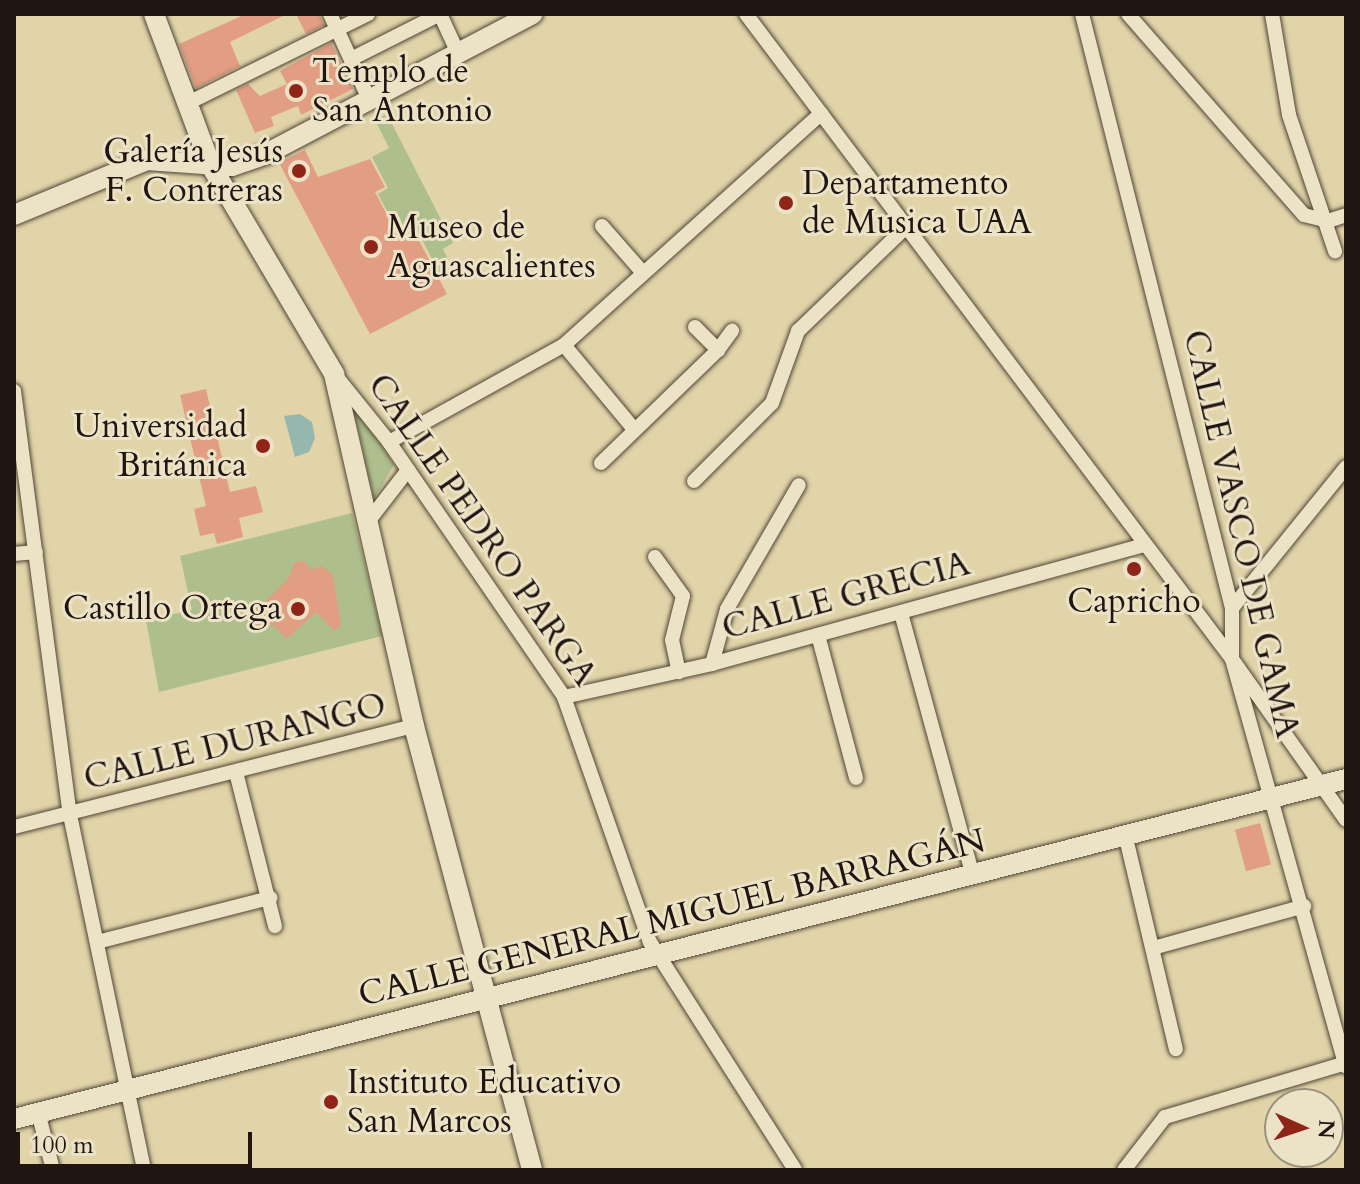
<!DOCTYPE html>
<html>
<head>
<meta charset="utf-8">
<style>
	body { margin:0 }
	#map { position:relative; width:1360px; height:1184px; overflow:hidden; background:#e1d4a9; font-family:Cardo,serif }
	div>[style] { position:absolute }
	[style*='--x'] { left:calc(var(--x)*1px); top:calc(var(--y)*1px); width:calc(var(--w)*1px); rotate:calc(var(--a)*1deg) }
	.green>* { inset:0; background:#aebe8c }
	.water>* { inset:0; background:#95b7ad }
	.building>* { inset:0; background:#e29e83; transform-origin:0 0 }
	.roads { filter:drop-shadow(0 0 2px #504536) drop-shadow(0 0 2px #504536) }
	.street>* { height:14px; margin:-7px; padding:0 7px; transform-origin:7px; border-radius:7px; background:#ece3c7 }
	.secondary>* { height:20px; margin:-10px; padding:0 10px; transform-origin:10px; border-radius:10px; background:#ece3c7 }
	.dots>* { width:22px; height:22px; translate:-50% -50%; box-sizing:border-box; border:4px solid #ece3c7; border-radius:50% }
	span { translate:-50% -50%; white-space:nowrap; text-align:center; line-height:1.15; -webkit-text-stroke:6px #ece3c7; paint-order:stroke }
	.poi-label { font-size:34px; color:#201510 }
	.left { translate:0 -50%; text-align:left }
	.right { translate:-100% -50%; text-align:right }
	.street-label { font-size:34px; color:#201510 }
	.frame { position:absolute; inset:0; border:16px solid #201510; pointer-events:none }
	.north { position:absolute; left:1264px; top:1088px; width:80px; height:80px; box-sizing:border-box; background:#ece3c7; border:2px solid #9a917e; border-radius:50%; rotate:93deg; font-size:22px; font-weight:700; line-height:32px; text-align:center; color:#201510 }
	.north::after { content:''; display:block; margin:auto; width:28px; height:36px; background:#8f2418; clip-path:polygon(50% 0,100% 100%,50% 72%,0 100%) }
	.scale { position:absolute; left:16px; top:1132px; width:236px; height:36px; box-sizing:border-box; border:4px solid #201510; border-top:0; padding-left:10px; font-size:24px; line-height:28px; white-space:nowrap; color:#201510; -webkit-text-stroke:6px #ece3c7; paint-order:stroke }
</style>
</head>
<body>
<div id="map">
	<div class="green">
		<i style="clip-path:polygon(387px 114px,453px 243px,443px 249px,454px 272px,442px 278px,417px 230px,401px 238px,378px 194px,388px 188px,372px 157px,389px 148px,375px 120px)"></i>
		<i style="clip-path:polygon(351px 398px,394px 465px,374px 499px)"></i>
		<i style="clip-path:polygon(352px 513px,382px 636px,159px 692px,146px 620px,192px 610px,180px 556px)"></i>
	</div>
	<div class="water">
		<i style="clip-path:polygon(300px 414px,312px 422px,315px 438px,309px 452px,295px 457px,284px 416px)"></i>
	</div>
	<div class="building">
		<i style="clip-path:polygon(246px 14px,287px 14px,230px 42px,240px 66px,196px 88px,179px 44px)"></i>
		<i style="clip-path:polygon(296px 14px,319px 14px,324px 25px,306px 34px)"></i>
		<i style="clip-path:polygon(331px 43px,353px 89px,301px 115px,298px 106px,271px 117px,274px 126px,255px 133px,236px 90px,248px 84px,260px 96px,287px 84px,280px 71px)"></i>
		<i style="clip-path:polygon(305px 150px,318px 177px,370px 159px,385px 187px,375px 192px,400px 240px,415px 233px,447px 294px,370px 334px,279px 163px)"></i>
		<i style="clip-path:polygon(206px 389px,230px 492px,256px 486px,263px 512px,239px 518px,243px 537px,217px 544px,214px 533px,200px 536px,194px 509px,206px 506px,180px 395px)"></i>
		<i style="clip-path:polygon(305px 561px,311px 570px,322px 566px,333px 575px,341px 625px,334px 631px,316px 612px,287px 639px,273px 625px,257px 625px,255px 611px,288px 579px,295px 562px)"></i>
		<i style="left:1260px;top:823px;width:43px;height:26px;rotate:75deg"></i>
	</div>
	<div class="roads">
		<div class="street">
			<i style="--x:330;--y:14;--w:91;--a:65.4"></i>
			<i style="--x:440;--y:14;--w:41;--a:65.3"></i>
			<i style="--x:746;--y:14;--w:808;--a:53"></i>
			<i style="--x:1232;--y:659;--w:197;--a:54.7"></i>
			<i style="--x:1082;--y:14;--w:613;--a:75.83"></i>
			<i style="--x:1232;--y:608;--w:51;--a:90"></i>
			<i style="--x:1232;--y:659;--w:423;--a:74.4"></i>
			<i style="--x:1128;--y:14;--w:267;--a:48.8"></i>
			<i style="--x:1304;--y:215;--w:25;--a:14"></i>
			<i style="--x:1328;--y:221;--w:19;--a:-18"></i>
			<i style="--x:1272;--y:14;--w:102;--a:80.4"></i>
			<i style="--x:1289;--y:115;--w:144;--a:71.3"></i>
			<i style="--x:351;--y:59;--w:100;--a:-26.8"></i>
			<i style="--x:188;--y:103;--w:201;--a:-26.3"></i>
			<i style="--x:602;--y:226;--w:62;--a:48.9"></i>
			<i style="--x:695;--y:327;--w:33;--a:45"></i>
			<i style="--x:718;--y:350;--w:24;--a:-54"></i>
			<i style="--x:564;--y:345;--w:108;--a:50.3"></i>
			<i style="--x:336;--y:376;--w:85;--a:51.2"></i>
			<i style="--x:389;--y:442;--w:309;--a:55.5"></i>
			<i style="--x:564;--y:697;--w:260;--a:70.7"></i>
			<i style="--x:650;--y:942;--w:270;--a:57.5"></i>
			<i style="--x:14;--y:391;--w:428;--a:82.5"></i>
			<i style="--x:70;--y:815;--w:363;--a:78.2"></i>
			<i style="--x:389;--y:442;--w:200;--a:-29"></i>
			<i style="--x:564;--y:345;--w:346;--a:-42"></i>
			<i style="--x:601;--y:463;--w:163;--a:-44"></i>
			<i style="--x:694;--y:481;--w:110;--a:-45"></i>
			<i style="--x:772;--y:403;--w:77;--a:-70.1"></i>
			<i style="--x:798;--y:331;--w:149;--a:-43.9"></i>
			<i style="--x:367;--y:523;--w:67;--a:-52.3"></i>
			<i style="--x:14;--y:554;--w:22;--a:-5"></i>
			<i style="--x:655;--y:557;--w:48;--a:54.3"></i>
			<i style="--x:683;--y:596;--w:45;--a:104"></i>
			<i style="--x:672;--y:640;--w:33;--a:78"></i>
			<i style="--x:1232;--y:608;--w:181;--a:-51"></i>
			<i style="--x:901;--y:613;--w:270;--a:74.7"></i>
			<i style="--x:818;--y:635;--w:148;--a:75.1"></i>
			<i style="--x:712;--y:664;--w:57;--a:-74.7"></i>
			<i style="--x:727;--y:609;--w:143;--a:-59.9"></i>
			<i style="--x:564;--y:697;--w:152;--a:-12.6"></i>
			<i style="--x:712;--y:664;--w:445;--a:-15.4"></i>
			<i style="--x:237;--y:776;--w:155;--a:75.8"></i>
			<i style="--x:14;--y:827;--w:413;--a:-14.2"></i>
			<i style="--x:1126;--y:838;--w:217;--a:76.7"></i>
			<i style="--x:97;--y:942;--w:179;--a:-14.3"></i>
			<i style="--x:1153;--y:948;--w:157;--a:-15.5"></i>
			<i style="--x:38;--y:1112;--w:60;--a:75.5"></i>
			<i style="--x:1124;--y:1170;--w:67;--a:-52.3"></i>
			<i style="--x:1165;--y:1117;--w:189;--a:-16.6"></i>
		</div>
		<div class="secondary">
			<i style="--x:154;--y:14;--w:160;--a:69.5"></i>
			<i style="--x:210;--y:164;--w:244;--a:59.4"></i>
			<i style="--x:334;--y:374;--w:361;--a:77.2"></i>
			<i style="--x:414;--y:726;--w:459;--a:75.1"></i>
			<i style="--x:14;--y:215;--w:144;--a:-22.5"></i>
			<i style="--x:147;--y:160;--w:85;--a:4"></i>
			<i style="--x:232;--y:166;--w:36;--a:-19"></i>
			<i style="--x:266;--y:154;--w:301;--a:-27.7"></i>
			<i style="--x:14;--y:1119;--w:1375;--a:-14.32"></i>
		</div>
	</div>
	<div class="dots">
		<i style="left:296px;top:91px;background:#8f2418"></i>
		<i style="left:299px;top:171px;background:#8f2418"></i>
		<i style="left:786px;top:203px;background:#8f2418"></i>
		<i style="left:371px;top:247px;background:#8f2418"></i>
		<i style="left:263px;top:446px;background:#8f2418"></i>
		<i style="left:1134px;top:569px;background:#8f2418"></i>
		<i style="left:298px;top:609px;background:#8f2418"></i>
		<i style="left:331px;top:1102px;background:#8f2418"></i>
	</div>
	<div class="poi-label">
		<span class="left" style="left:312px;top:91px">Templo de<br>San Antonio</span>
		<span class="right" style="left:283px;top:171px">Galería Jesús<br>F. Contreras</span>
		<span class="left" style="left:802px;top:203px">Departamento<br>de Musica UAA</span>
		<span class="left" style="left:387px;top:247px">Museo de<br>Aguascalientes</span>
		<span class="right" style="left:247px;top:446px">Universidad<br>Británica</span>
		<span style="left:1134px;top:602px">Capricho</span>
		<span class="right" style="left:282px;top:609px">Castillo Ortega</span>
		<span class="left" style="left:347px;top:1102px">Instituto Educativo<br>San Marcos</span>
	</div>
	<div class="street-label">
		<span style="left:482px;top:530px;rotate:55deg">CALLE PEDRO PARGA</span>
		<span style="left:1241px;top:534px;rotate:77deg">CALLE VASCO DE GAMA</span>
		<span style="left:846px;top:596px;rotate:-15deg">CALLE GRECIA</span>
		<span style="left:235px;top:742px;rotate:-14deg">CALLE DURANGO</span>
		<span style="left:672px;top:918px;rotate:-14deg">CALLE GENERAL MIGUEL BARRAGÁN</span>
	</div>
	<div class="frame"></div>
	<div class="north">N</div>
	<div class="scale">100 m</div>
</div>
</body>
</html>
